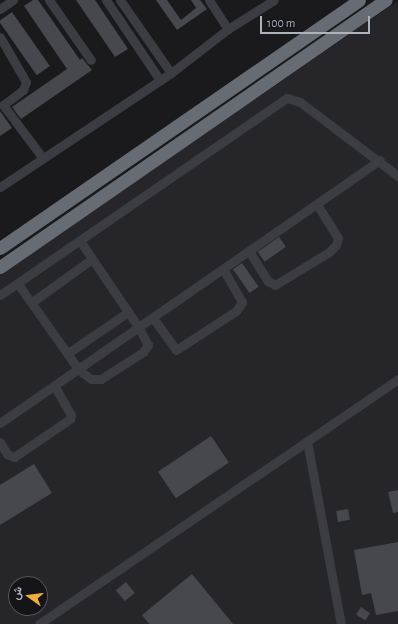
<!DOCTYPE html>
<html>
<head>
<meta charset="utf-8">
<style>
	body { margin:0 }
	#map { position:relative; width:398px; height:624px; overflow:hidden; background:#1a1a1d; font-family:"Alegreya Sans",Vazirmatn,sans-serif }
	div>[style] { position:absolute }
	[style*='--x'] { left:calc(var(--x)*1px); top:calc(var(--y)*1px); width:calc(var(--w)*1px); rotate:calc(var(--a)*1deg) }
	.built>* { inset:0; background:#26262a }
	.building>* { inset:0; background:#47484d; transform-origin:0 0 }
	.minor>* { height:9px; margin:-4.5px; padding:0 4.5px; transform-origin:4.5px; border-radius:4.5px; background:#3b3d42 }
	.highway>* { height:13px; margin:-6.5px; padding:0 6.5px; transform-origin:6.5px; border-radius:6.5px; background:#676b73 }
	span { translate:-50% -50%; white-space:nowrap; text-align:center; line-height:1.15; -webkit-text-stroke:3px #151518; paint-order:stroke }
	.north { position:absolute; left:8px; top:576px; width:40px; height:40px; box-sizing:border-box; background:#151518; border:1px solid #52545a; border-radius:50%; rotate:284deg; font-size:11px; font-weight:700; line-height:16px; text-align:center; color:#adb2bc }
	.north::after { content:''; display:block; margin:auto; width:14px; height:18px; background:#f1ae3e; clip-path:polygon(50% 0,100% 100%,50% 72%,0 100%) }
	.scale { position:absolute; left:260px; top:16px; width:110px; height:18px; box-sizing:border-box; border:2px solid #adb2bc; border-top:0; padding-left:5px; font-size:12px; line-height:14px; white-space:nowrap; color:#adb2bc; -webkit-text-stroke:3px #151518; paint-order:stroke }
</style>
</head>
<body>
<div id="map">
	<div class="built">
		<i style="clip-path:polygon(evenodd,398px 1px,398px 624px,0 624px,0 267px,126px 188px,398px 1px,16px 584px,40px 584px,40px 608px,16px 608px,16px 584px)"></i>
	</div>
	<div class="building">
		<i style="clip-path:polygon(33px 0,38px 0,80px 60px,82px 58px,92px 70px,21px 119px,12px 107px,67px 69px,24px 6px)"></i>
		<i style="clip-path:polygon(76px 0,95px 0,128px 49px,115px 57px)"></i>
		<i style="clip-path:polygon(156px 0,167px 0,181px 20px,196px 8px,191px 0,200px 0,207px 9px,177px 30px)"></i>
		<i style="left:12px;top:12px;width:66px;height:16px;rotate:55deg"></i>
		<i style="clip-path:polygon(0 111px,12px 128px,0 136px)"></i>
		<i style="left:279px;top:237px;width:12px;height:26px;rotate:55deg"></i>
		<i style="left:242px;top:263px;width:29px;height:11px;rotate:55deg"></i>
		<i style="left:211px;top:436px;width:32px;height:64px;rotate:56deg"></i>
		<i style="clip-path:polygon(34px 464px,52px 493px,0 525px,0 485px)"></i>
		<i style="clip-path:polygon(398px 490px,398px 512px,393px 513px,388px 492px)"></i>
		<i style="left:348px;top:509px;width:11px;height:12px;rotate:80deg"></i>
		<i style="clip-path:polygon(398px 542px,398px 611px,376px 615px,371px 593px,362px 595px,354px 550px)"></i>
		<i style="clip-path:polygon(192px 574px,233px 624px,149px 624px,142px 615px)"></i>
		<i style="left:126px;top:582px;width:14px;height:13px;rotate:51deg"></i>
		<i style="left:361px;top:607px;width:11px;height:9px;rotate:34deg"></i>
	</div>
	<div class="minor">
		<i style="--x:49;--y:0;--w:73;--a:55"></i>
		<i style="--x:106;--y:0;--w:97;--a:56"></i>
		<i style="--x:120;--y:0;--w:89;--a:55.1"></i>
		<i style="--x:209;--y:0;--w:35;--a:57"></i>
		<i style="--x:0;--y:9;--w:16;--a:-35"></i>
		<i style="--x:0;--y:37;--w:52;--a:60"></i>
		<i style="--x:26;--y:82;--w:9;--a:111"></i>
		<i style="--x:23;--y:90;--w:25;--a:143"></i>
		<i style="--x:3;--y:105;--w:65;--a:53.1"></i>
		<i style="--x:0;--y:187;--w:206;--a:-33.7"></i>
		<i style="--x:171;--y:73;--w:72;--a:-37.7"></i>
		<i style="--x:228;--y:29;--w:54;--a:-32.2"></i>
		<i style="--x:249;--y:251;--w:36;--a:58"></i>
		<i style="--x:268;--y:281;--w:8;--a:30"></i>
		<i style="--x:275;--y:285;--w:63;--a:-31.4"></i>
		<i style="--x:329;--y:252;--w:10;--a:-45"></i>
		<i style="--x:336;--y:245;--w:7;--a:-74"></i>
		<i style="--x:338;--y:238;--w:40;--a:-122"></i>
		<i style="--x:18;--y:284;--w:105;--a:54.7"></i>
		<i style="--x:79;--y:370;--w:15;--a:37"></i>
		<i style="--x:91;--y:379;--w:10;--a:0"></i>
		<i style="--x:101;--y:379;--w:50;--a:-32.7"></i>
		<i style="--x:143;--y:352;--w:9;--a:-54"></i>
		<i style="--x:148;--y:345;--w:19;--a:-118"></i>
		<i style="--x:139;--y:328;--w:105;--a:-124.1"></i>
		<i style="--x:0;--y:295;--w:348;--a:-34.5"></i>
		<i style="--x:287;--y:98;--w:14;--a:17"></i>
		<i style="--x:300;--y:102;--w:123;--a:37.1"></i>
		<i style="--x:32;--y:302;--w:74;--a:-35.6"></i>
		<i style="--x:153;--y:318;--w:39;--a:54"></i>
		<i style="--x:176;--y:350;--w:72;--a:-33"></i>
		<i style="--x:236;--y:311;--w:11;--a:-56"></i>
		<i style="--x:242;--y:302;--w:38;--a:-120"></i>
		<i style="--x:68;--y:353;--w:73;--a:-34.3"></i>
		<i style="--x:0;--y:423;--w:462;--a:-34.7"></i>
		<i style="--x:307;--y:441;--w:186;--a:79.5"></i>
		<i style="--x:0;--y:442;--w:14;--a:60"></i>
		<i style="--x:7;--y:454;--w:8;--a:23"></i>
		<i style="--x:14;--y:457;--w:68;--a:-34.2"></i>
		<i style="--x:70;--y:419;--w:4;--a:-76"></i>
		<i style="--x:71;--y:415;--w:34;--a:-120"></i>
		<i style="--x:39;--y:624;--w:435;--a:-34.3"></i>
	</div>
	<div class="highway">
		<i style="--x:0;--y:248;--w:436;--a:-34.6"></i>
		<i style="--x:0;--y:267;--w:469;--a:-34.7"></i>
	</div>
	<div class="north">ش</div>
	<div class="scale">100 m</div>
</div>
</body>
</html>
